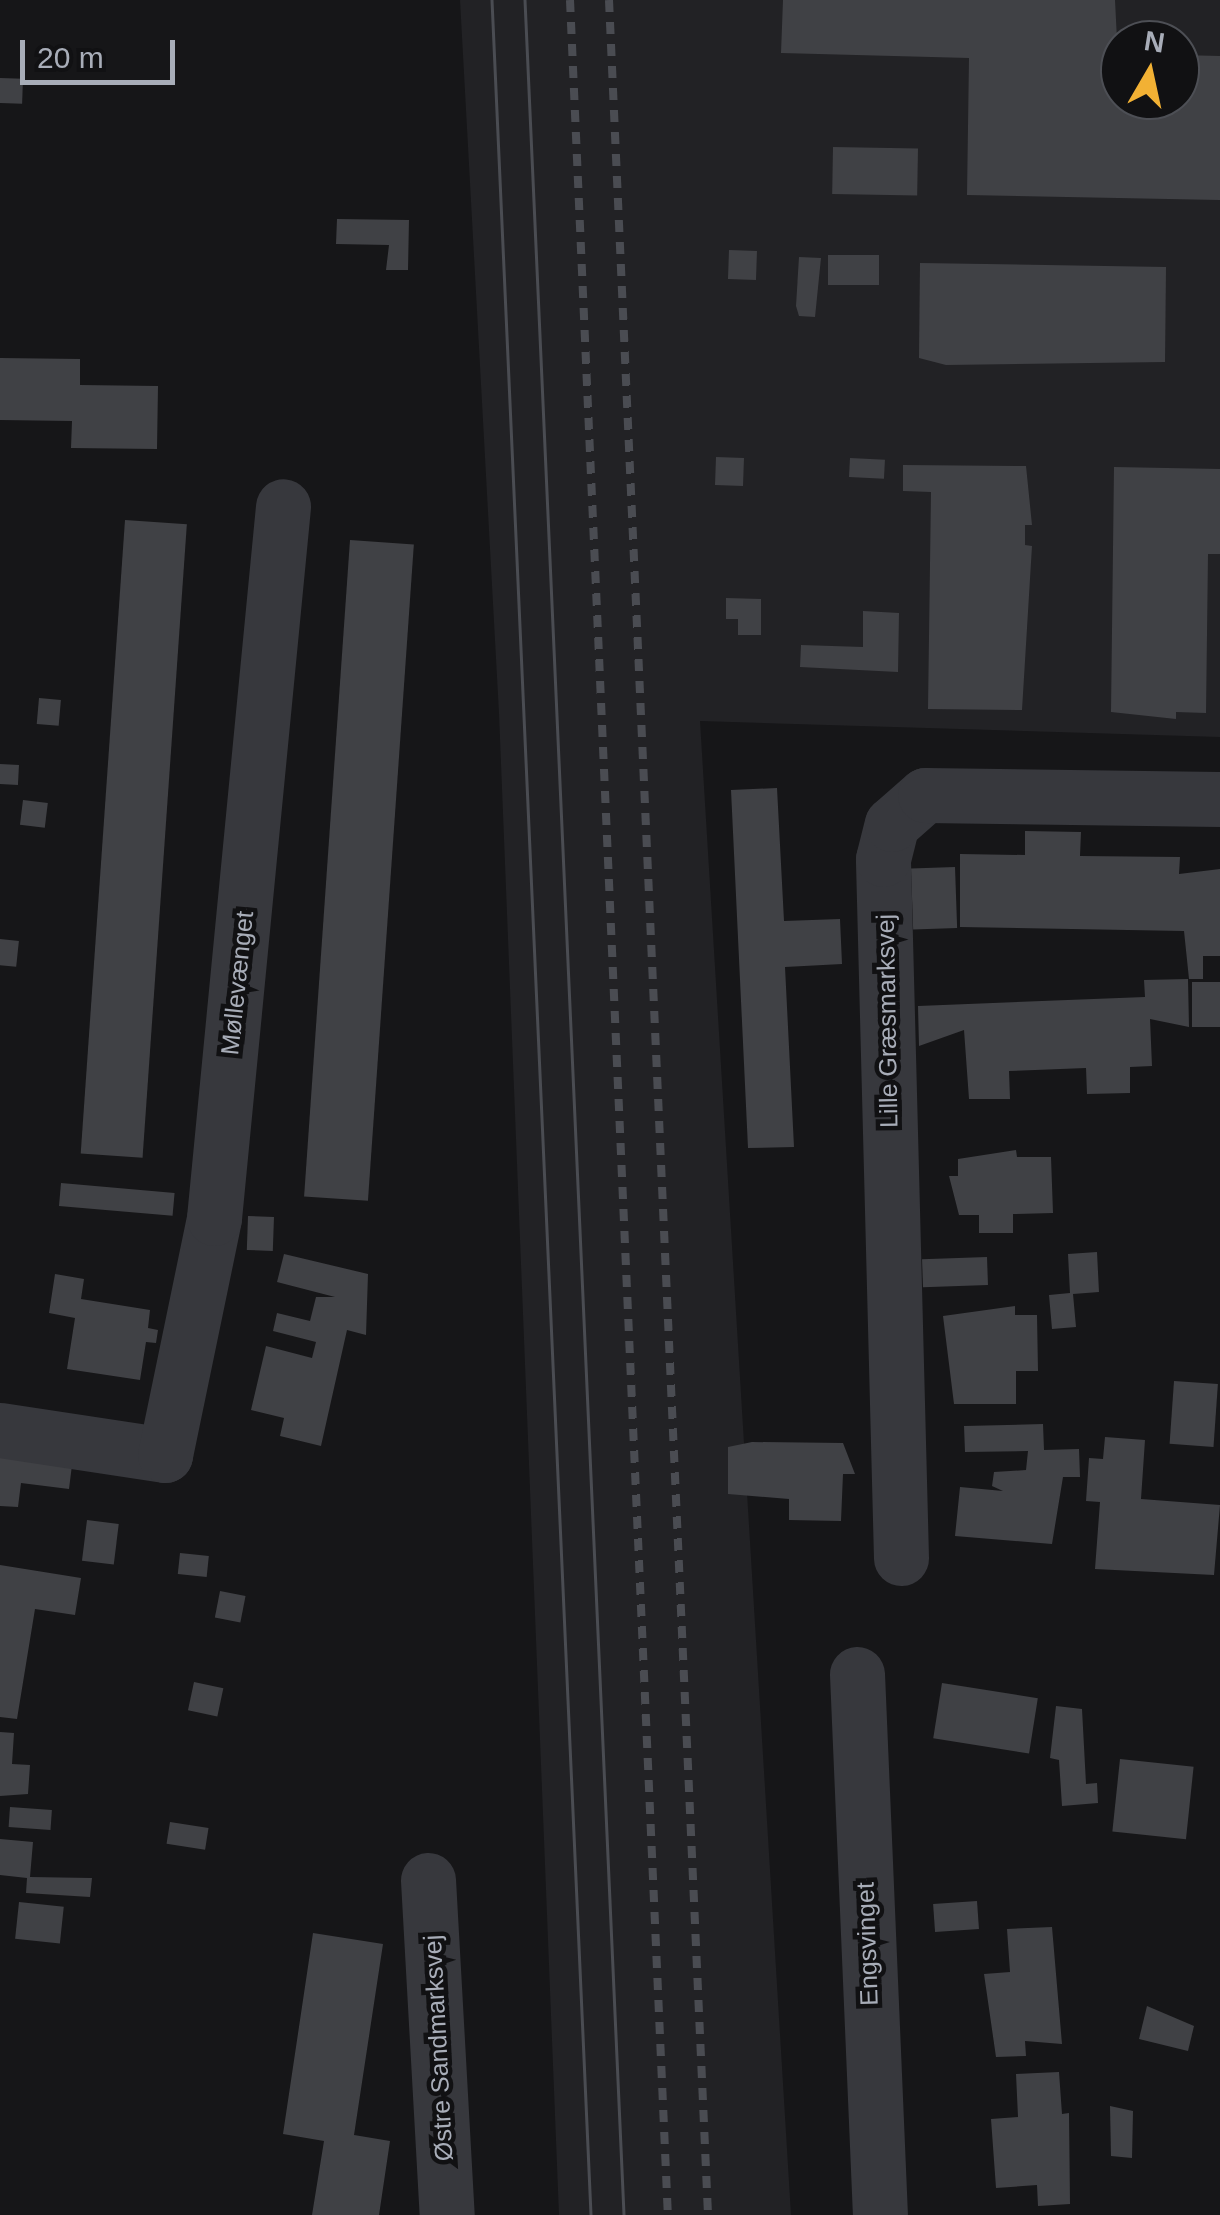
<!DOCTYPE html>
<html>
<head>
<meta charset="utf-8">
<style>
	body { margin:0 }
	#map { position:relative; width:1220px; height:2215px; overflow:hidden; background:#161618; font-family:Helvetica,sans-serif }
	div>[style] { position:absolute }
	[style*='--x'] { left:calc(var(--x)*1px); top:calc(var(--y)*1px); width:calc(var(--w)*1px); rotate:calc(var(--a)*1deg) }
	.built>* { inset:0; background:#222225 }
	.building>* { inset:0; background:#404145; transform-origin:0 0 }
	.minor>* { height:55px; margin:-27.5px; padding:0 27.5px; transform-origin:27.5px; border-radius:27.5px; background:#37383d }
	.tram>* { height:2.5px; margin:-1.25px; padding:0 1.25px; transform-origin:1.25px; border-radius:1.25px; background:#4a4c52 }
	.rail>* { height:8px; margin-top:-4px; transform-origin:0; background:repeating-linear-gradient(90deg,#4a4c52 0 12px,transparent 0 22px) }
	span { translate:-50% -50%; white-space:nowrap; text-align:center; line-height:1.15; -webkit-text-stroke:9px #111113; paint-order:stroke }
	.street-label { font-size:25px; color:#a8adb8 }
	.north { position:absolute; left:1100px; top:20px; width:100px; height:100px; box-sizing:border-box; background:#111113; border:2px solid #4d4f55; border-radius:50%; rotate:9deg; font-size:28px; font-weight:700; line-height:40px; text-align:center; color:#a8adb8 }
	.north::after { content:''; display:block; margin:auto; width:35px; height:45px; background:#f2b134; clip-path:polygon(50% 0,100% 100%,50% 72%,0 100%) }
	.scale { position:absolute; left:20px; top:40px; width:155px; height:45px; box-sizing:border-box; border:5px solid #a8adb8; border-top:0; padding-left:12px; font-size:30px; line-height:35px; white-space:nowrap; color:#a8adb8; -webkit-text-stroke:8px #111113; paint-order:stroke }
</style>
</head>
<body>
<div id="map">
	<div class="built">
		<i style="clip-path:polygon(evenodd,460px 0,1220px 0,1220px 737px,700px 721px,791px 2215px,559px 2215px,499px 713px,460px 0,1120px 40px,1180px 40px,1180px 100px,1120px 100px,1120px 40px)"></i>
	</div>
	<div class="building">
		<i style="clip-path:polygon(783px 0,1115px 0,1120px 100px,1180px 100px,1180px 55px,1220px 56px,1220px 200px,967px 195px,969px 58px,781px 53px)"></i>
		<i style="left:0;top:78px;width:23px;height:25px;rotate:2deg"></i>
		<i style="left:833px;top:147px;width:85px;height:47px;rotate:1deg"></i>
		<i style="clip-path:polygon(337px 219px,409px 220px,408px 270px,386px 270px,389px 245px,336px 244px)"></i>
		<i style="left:729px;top:250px;width:28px;height:29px;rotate:2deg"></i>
		<i style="left:828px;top:255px;width:51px;height:30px"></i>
		<i style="clip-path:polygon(799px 257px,821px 258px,815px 317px,799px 316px,796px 306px)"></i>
		<i style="clip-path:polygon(920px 263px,1166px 267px,1165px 362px,946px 365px,919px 358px)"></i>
		<i style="clip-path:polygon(0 358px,80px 359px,80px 385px,158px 386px,157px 449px,71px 448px,72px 421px,0 420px)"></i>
		<i style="left:716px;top:457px;width:28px;height:28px;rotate:2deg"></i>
		<i style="left:850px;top:458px;width:35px;height:19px;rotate:3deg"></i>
		<i style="clip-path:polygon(903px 465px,1026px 466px,1032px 525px,1025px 525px,1025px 545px,1032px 546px,1022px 710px,928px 709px,931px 492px,903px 491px)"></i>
		<i style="clip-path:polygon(1114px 467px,1220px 469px,1220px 554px,1208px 554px,1206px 713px,1176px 712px,1176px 719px,1111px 712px)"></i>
		<i style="left:125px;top:520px;width:62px;height:635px;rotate:4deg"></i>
		<i style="left:350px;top:540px;width:64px;height:658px;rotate:4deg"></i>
		<i style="clip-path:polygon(726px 598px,761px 599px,761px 635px,738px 635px,738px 619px,726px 619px)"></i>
		<i style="clip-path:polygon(863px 611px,899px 613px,898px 672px,800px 667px,801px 645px,863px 647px)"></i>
		<i style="left:39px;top:698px;width:22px;height:26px;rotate:5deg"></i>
		<i style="left:0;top:764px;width:19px;height:20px;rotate:3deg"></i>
		<i style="clip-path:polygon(777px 788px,784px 921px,840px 919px,842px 964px,785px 967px,794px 1147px,748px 1148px,731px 790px)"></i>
		<i style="left:23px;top:800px;width:25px;height:25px;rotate:7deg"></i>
		<i style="clip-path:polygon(1025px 831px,1081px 832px,1080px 856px,1180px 857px,1179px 874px,1220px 869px,1220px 956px,1203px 956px,1203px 979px,1189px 979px,1184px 931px,960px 927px,960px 854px,1025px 855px)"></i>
		<i style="left:955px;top:867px;width:61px;height:44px;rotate:88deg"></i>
		<i style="left:0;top:939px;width:19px;height:26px;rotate:6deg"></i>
		<i style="clip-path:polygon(1188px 979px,1189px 1027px,1150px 1019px,1152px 1066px,1130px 1067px,1130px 1093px,1087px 1094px,1086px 1068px,1009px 1071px,1010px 1099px,969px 1099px,964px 1030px,919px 1046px,918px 1006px,1145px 997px,1144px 980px)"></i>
		<i style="left:1192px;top:982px;width:28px;height:45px"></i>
		<i style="clip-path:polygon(1016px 1150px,1017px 1157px,1051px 1157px,1053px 1213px,1013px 1214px,1013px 1233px,979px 1233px,979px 1215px,959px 1215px,949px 1176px,958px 1176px,958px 1159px)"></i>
		<i style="left:61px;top:1183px;width:114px;height:23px;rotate:5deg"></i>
		<i style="left:248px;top:1216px;width:26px;height:34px;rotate:2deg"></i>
		<i style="clip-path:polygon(1097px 1252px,1099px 1292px,1073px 1294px,1076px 1327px,1052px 1329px,1049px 1295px,1070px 1293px,1068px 1254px)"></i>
		<i style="clip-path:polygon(284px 1254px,368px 1274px,366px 1335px,347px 1330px,321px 1446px,280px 1436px,284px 1418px,251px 1410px,266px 1346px,312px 1358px,316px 1342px,273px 1331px,277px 1313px,310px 1321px,316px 1297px,335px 1297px,277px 1282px)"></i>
		<i style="left:987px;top:1257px;width:28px;height:65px;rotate:88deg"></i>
		<i style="clip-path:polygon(55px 1274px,84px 1279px,81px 1299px,150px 1310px,148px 1328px,158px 1330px,156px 1343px,146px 1342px,140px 1380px,67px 1369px,75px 1318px,49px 1313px)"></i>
		<i style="clip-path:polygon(1015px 1306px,1015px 1315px,1037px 1315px,1038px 1371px,1016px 1371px,1016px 1404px,954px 1404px,943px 1316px)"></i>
		<i style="left:1174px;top:1381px;width:44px;height:63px;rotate:4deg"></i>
		<i style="clip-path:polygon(1043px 1424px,1044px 1450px,1079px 1449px,1080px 1477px,1063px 1477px,1052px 1544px,955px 1536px,960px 1487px,1003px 1491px,992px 1486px,994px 1472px,1026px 1470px,1028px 1451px,965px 1452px,964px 1426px)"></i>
		<i style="clip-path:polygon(1105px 1437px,1145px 1440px,1141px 1499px,1220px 1505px,1214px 1575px,1095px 1569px,1100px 1502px,1086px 1501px,1089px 1458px,1103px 1459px)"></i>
		<i style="clip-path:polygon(752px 1442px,843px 1443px,855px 1474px,843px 1474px,841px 1521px,789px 1520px,789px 1499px,728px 1494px,728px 1447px)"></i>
		<i style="clip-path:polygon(0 1448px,73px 1457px,69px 1489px,21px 1483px,18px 1507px,0 1506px)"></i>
		<i style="left:87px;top:1520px;width:32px;height:41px;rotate:7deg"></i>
		<i style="left:180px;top:1553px;width:29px;height:21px;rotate:6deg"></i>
		<i style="clip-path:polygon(0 1565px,81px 1578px,75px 1615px,35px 1609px,17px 1719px,0 1717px)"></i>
		<i style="left:220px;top:1591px;width:26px;height:27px;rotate:11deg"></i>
		<i style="left:194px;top:1682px;width:30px;height:29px;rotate:12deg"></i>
		<i style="left:942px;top:1683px;width:97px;height:56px;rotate:9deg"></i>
		<i style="clip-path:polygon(1056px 1706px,1082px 1709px,1086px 1784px,1097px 1783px,1098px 1803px,1062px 1806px,1059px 1760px,1050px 1758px)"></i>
		<i style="clip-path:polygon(0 1732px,14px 1733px,12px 1764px,30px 1765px,28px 1794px,0 1796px)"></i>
		<i style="left:1120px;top:1759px;width:74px;height:73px;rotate:6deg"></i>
		<i style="left:10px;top:1807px;width:42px;height:20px;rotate:4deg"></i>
		<i style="left:170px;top:1822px;width:39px;height:22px;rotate:9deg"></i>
		<i style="clip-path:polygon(0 1839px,33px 1842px,30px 1877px,92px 1878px,90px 1897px,26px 1893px,27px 1878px,0 1875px)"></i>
		<i style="left:977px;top:1901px;width:28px;height:44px;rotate:86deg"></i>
		<i style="left:19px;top:1902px;width:45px;height:37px;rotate:6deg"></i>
		<i style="clip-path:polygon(1052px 1927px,1062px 2044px,1025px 2041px,1026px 2056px,996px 2057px,984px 1974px,1010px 1972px,1007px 1929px)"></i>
		<i style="clip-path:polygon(313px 1933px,383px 1944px,354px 2135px,390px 2141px,379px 2215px,312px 2215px,324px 2141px,283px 2134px)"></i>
		<i style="clip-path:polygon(1147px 2006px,1194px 2026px,1188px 2051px,1139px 2039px)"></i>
		<i style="clip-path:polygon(1059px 2072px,1062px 2114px,1069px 2113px,1070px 2204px,1038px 2206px,1037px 2185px,996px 2188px,991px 2119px,1018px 2117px,1016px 2074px)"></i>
		<i style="clip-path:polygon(1110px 2106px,1133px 2111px,1132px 2158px,1111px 2156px)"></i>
	</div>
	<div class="minor">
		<i style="--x:0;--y:1430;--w:167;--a:8.6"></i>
		<i style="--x:165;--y:1455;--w:242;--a:-78.3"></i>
		<i style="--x:214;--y:1218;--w:715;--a:-84.46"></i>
		<i style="--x:901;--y:1558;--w:699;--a:-91.48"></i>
		<i style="--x:883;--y:859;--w:36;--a:-76"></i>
		<i style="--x:892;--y:824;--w:44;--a:-41.3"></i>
		<i style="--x:925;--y:795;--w:295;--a:0.8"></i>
		<i style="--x:857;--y:1674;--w:541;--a:87.57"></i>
		<i style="--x:428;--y:1880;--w:336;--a:86.8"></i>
	</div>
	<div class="tram">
		<i style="--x:492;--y:0;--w:2217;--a:87.44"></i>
		<i style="--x:525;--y:0;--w:2217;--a:87.44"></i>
	</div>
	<div class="rail">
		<i style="--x:570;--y:0;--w:2217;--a:87.47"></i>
		<i style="--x:609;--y:0;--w:2217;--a:87.44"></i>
	</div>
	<div class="street-label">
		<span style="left:237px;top:983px;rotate:-84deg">Møllevænget</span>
		<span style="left:887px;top:1021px;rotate:-91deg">Lille Græsmarksvej</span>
		<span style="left:867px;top:1944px;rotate:-92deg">Engsvinget</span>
		<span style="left:438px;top:2048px;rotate:-93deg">Østre Sandmarksvej</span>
	</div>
	<div class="north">N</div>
	<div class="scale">20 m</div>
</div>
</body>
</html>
